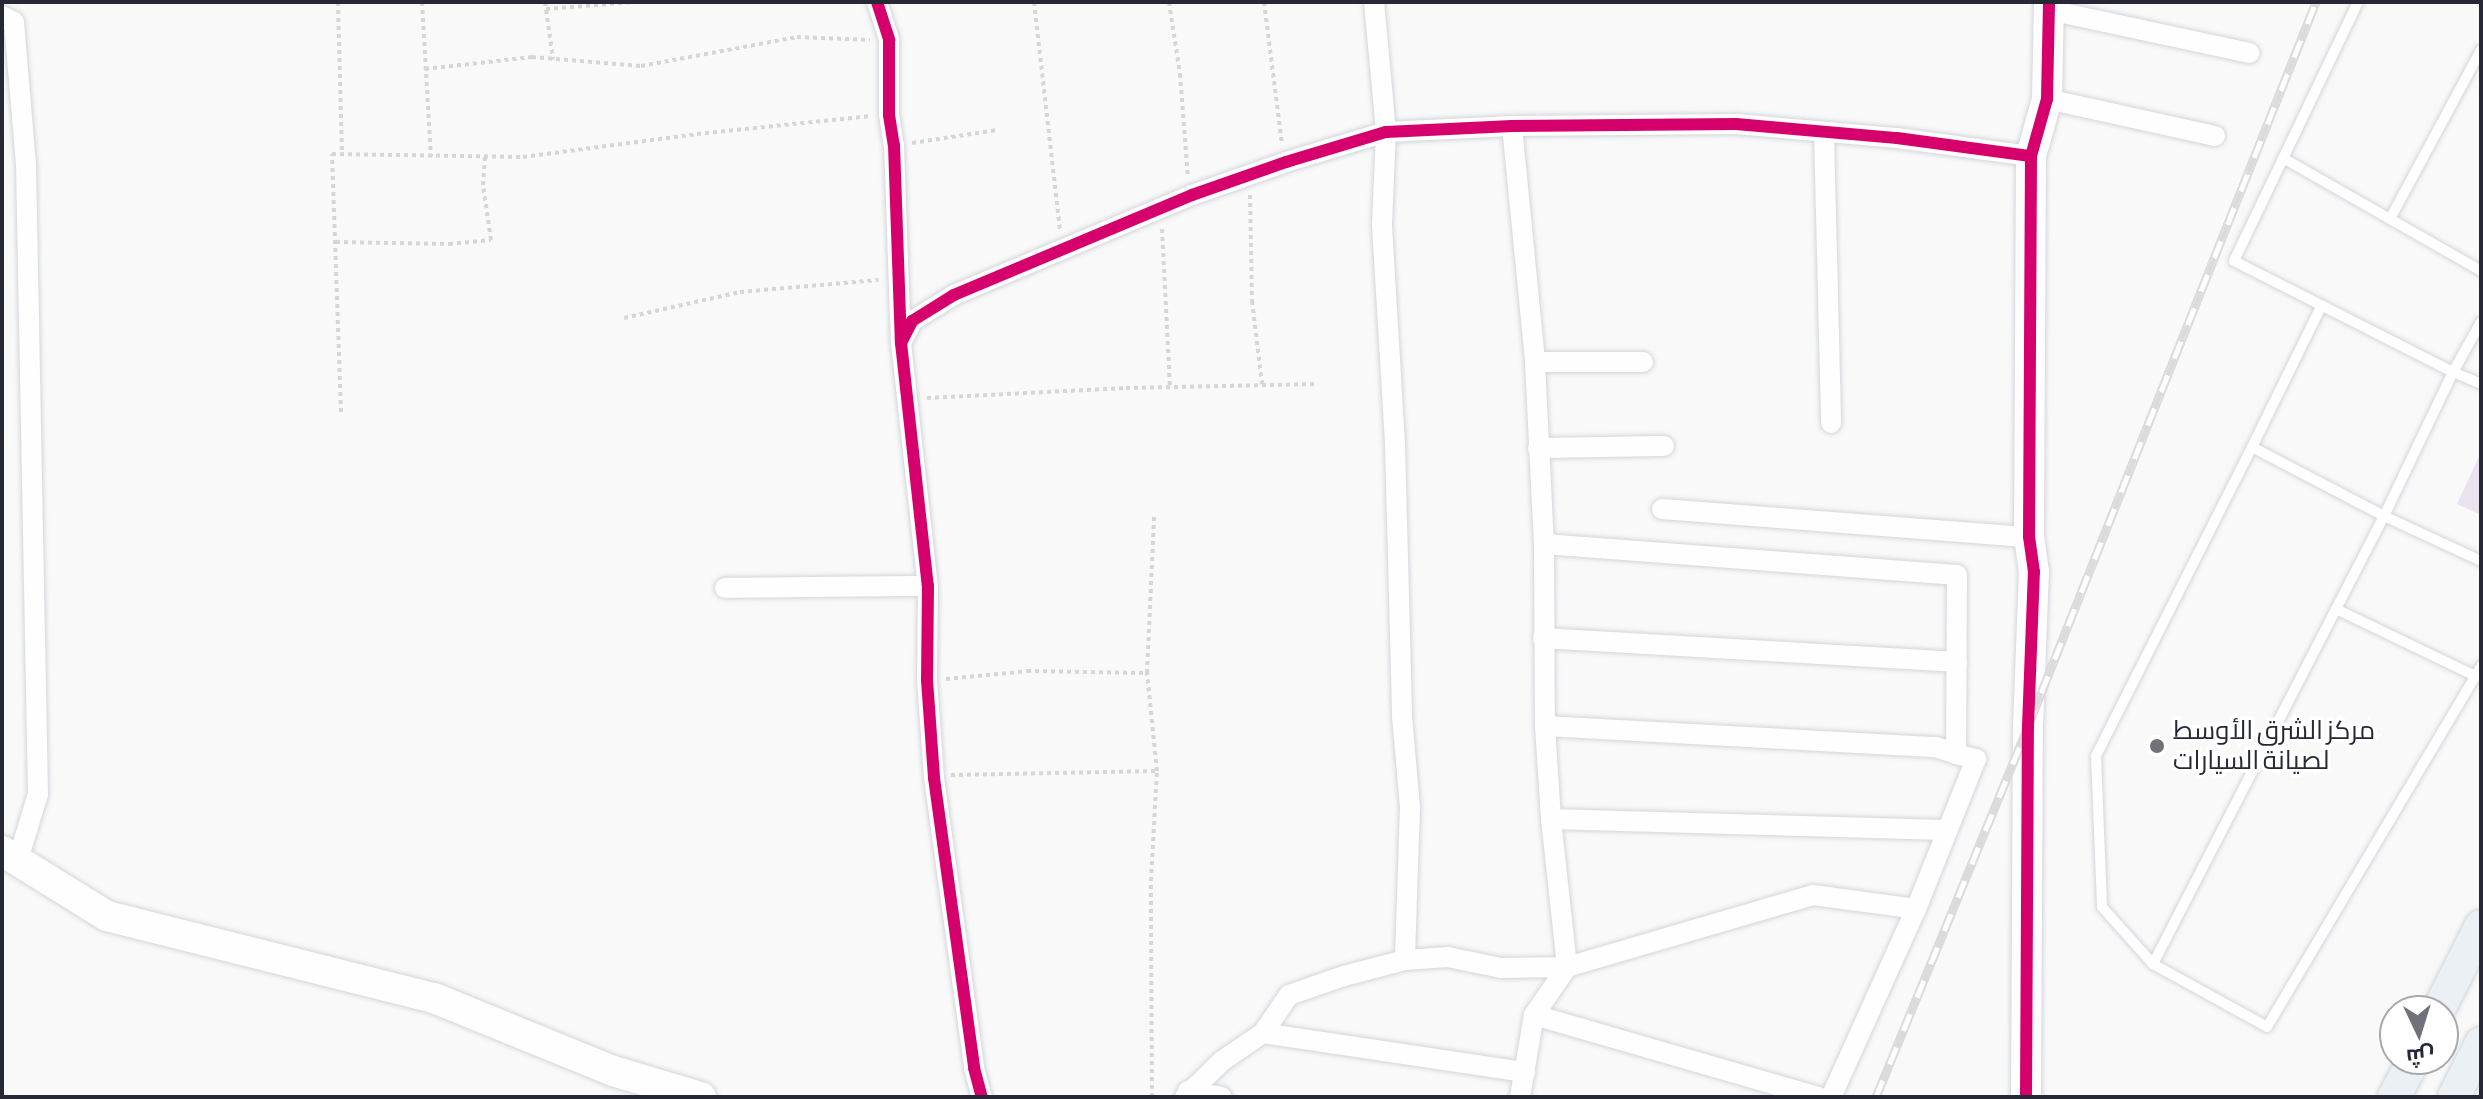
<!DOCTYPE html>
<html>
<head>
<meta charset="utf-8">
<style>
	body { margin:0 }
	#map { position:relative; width:2483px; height:1099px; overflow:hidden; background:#f8f9f8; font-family:"Asap Condensed",Cairo,sans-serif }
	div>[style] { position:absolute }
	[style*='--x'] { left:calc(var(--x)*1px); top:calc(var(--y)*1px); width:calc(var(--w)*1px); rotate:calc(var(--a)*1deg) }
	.building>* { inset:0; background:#eae3ef }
	.path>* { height:4px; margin-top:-2px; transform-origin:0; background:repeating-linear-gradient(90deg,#d6d6d7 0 4px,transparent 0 8px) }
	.roads { filter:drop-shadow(0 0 2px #d4d5dc) drop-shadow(0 0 2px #d4d5dc) }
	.lane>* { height:10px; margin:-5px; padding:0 5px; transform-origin:5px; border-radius:5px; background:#fefefe }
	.street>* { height:20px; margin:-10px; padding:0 10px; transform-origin:10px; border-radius:10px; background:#fefefe }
	.secondary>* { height:30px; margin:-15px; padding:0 15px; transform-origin:15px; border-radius:15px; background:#fefefe }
	.primary>* { height:32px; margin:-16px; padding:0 16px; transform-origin:16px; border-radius:16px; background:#ebf0f5 }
	.rail>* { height:9px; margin-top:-4.5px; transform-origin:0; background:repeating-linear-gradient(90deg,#fff 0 18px,#dbdbdc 0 36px); box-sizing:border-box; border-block:2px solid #dbdbdc }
	.cycleway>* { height:12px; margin:-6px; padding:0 6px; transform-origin:6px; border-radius:6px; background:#d6006c }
	.dots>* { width:22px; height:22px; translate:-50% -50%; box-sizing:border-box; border:4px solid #fff; border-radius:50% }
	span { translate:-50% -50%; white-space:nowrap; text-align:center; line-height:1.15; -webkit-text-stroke:7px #fff; paint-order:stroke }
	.poi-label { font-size:26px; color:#262835 }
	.left { translate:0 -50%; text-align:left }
	.frame { position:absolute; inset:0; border:4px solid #262835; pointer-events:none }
	.north { position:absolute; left:2379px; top:995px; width:80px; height:80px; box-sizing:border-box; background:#fff; border:2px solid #a8a9ae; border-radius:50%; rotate:176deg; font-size:22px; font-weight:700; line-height:32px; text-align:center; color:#262835 }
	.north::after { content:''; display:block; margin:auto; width:28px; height:36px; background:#707179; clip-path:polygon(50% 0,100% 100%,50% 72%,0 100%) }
</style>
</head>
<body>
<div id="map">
	<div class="building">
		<i style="clip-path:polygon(2481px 452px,2481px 515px,2457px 504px)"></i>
	</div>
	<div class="path">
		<i style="--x:338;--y:2;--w:152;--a:88.5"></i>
		<i style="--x:422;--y:2;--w:155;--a:86.7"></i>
		<i style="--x:545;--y:2;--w:58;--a:82"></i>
		<i style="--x:1034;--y:2;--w:229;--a:83.5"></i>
		<i style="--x:1169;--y:2;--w:73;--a:81.3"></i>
		<i style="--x:1180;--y:74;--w:103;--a:85.6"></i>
		<i style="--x:1264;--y:2;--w:143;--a:82.8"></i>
		<i style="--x:546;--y:9;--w:88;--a:-4.5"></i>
		<i style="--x:425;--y:69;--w:108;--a:-6.4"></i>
		<i style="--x:532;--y:57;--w:109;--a:4.7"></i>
		<i style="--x:641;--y:66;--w:159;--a:-10.5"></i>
		<i style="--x:797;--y:37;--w:73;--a:2.4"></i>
		<i style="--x:912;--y:143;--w:86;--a:-8.7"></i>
		<i style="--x:1250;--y:195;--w:106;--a:88.9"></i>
		<i style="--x:1252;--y:301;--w:84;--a:83.1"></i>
		<i style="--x:1162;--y:229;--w:157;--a:87.1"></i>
		<i style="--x:336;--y:242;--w:113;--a:1"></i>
		<i style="--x:449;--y:244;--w:42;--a:-5.4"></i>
		<i style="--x:491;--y:240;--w:56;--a:-98.3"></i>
		<i style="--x:483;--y:185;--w:31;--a:-86"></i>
		<i style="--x:624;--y:318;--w:119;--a:-12.6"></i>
		<i style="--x:740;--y:292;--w:139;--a:-5"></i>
		<i style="--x:927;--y:398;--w:199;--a:-2.9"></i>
		<i style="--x:1126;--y:388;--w:189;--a:-1.2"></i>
		<i style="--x:341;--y:412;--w:258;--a:-92"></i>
		<i style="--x:332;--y:154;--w:191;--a:0.9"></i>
		<i style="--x:523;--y:157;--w:176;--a:-7.5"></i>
		<i style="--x:697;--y:134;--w:175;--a:-5.9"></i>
		<i style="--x:946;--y:679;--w:81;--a:-5.6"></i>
		<i style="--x:1027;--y:671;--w:120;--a:1"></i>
		<i style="--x:951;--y:775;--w:206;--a:-1.1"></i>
		<i style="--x:1152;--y:1097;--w:216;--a:-90.3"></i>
		<i style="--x:1151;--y:881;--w:110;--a:-86.9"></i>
		<i style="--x:1157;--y:771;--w:99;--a:-95.8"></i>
		<i style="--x:1147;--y:673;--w:157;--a:-87.4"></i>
	</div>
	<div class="roads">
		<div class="lane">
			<i style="--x:2358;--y:2;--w:287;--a:115.6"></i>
			<i style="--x:2234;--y:261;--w:246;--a:26.9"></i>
			<i style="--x:2453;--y:372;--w:160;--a:115.6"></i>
			<i style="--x:2384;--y:516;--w:107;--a:24.9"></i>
			<i style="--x:2283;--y:158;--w:228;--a:29.7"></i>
			<i style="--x:2390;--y:219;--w:192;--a:-61.7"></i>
			<i style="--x:2481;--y:322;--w:57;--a:119.2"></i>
			<i style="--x:2453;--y:372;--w:30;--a:23"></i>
			<i style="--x:2252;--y:447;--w:346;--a:116.8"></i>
			<i style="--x:2096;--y:756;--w:151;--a:87.7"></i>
			<i style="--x:2102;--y:907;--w:76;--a:48.2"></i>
			<i style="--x:2153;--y:964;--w:130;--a:28.9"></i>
			<i style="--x:2267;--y:1027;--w:420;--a:-59.3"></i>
			<i style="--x:2336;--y:609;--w:154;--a:25.7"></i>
			<i style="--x:2153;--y:964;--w:504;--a:-62.72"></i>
			<i style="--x:2384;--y:516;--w:149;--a:-152.4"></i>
			<i style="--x:2252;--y:447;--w:158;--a:-63.8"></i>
		</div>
		<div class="street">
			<i style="--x:877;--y:2;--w:40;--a:72"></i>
			<i style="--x:889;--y:40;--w:75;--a:90"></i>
			<i style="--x:889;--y:115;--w:30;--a:81"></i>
			<i style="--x:894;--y:145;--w:198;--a:88"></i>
			<i style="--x:901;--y:343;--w:244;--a:83.7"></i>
			<i style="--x:928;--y:586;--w:94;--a:90.6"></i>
			<i style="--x:927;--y:680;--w:98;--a:85.9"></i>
			<i style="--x:934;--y:778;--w:293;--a:82.1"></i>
			<i style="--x:974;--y:1068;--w:30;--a:75"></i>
			<i style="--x:1374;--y:2;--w:131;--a:84.7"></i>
			<i style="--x:1386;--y:132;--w:93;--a:92.5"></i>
			<i style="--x:1382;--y:225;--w:219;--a:86.6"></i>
			<i style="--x:1395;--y:444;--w:272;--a:88.5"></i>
			<i style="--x:1402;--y:716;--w:91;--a:85"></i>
			<i style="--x:1410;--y:807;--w:153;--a:91.9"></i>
			<i style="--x:2049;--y:10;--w:205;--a:12.1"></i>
			<i style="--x:2;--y:16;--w:13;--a:27"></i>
			<i style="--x:14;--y:22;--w:143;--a:85.2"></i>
			<i style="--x:26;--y:164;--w:630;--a:88.91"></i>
			<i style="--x:38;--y:794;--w:72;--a:106.9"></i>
			<i style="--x:2047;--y:99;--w:172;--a:12.4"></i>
			<i style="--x:1512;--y:126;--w:237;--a:84.4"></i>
			<i style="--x:1535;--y:362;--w:182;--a:87.2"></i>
			<i style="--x:1544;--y:544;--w:182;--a:89.7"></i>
			<i style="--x:1545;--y:726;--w:93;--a:86.3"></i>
			<i style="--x:1551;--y:819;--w:149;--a:83.8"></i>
			<i style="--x:1567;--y:967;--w:58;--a:124.5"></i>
			<i style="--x:1534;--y:1015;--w:83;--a:99.7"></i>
			<i style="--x:1824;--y:132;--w:291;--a:88.6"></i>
			<i style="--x:901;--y:343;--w:25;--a:-63"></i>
			<i style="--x:912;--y:321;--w:49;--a:-31.8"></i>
			<i style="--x:954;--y:295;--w:258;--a:-22.8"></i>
			<i style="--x:1192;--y:195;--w:100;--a:-19.3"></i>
			<i style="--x:1286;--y:162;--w:104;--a:-16.7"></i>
			<i style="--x:1386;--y:132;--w:126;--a:-2.7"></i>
			<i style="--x:1512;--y:126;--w:224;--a:-0.5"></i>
			<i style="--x:1736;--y:124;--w:162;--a:5"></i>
			<i style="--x:1897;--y:138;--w:135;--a:7.7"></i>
			<i style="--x:1535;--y:362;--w:108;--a:0"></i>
			<i style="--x:1538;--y:448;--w:126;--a:-0.9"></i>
			<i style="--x:1662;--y:509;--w:368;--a:4.4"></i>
			<i style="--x:1544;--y:544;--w:414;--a:4.3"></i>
			<i style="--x:1957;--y:575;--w:179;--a:90.3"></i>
			<i style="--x:1956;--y:754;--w:21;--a:14"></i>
			<i style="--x:1976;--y:759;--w:162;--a:111.8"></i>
			<i style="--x:1916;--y:909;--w:206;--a:114.3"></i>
			<i style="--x:725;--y:588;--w:203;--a:-0.6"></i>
			<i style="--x:1543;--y:638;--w:415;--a:3.3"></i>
			<i style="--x:1545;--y:726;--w:392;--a:3.1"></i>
			<i style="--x:1936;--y:747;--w:21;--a:19"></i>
			<i style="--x:1551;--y:819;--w:394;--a:1.6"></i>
			<i style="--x:1534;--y:1015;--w:297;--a:16.1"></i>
			<i style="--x:1263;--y:1033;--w:265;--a:8.5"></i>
			<i style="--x:1188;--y:1091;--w:34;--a:10"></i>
			<i style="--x:1185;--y:1097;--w:52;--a:-44.2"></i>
			<i style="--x:1222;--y:1061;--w:50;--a:-34.3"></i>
			<i style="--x:1263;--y:1033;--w:46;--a:-55.6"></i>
			<i style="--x:1289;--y:995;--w:58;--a:-19.1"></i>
			<i style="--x:1344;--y:976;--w:63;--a:-14.7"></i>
			<i style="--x:1405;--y:960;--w:43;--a:-4"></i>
			<i style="--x:1448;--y:957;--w:54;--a:11.7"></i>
			<i style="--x:1501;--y:968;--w:66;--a:-0.9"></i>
			<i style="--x:1567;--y:967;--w:256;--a:-16.3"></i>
			<i style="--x:1813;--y:895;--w:104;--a:7.7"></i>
		</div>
		<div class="secondary">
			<i style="--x:2;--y:851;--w:123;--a:31.8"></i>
			<i style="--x:107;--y:916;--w:337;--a:14.1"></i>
			<i style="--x:434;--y:998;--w:193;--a:22.2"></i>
			<i style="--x:613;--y:1071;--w:92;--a:16.5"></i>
			<i style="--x:2026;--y:1097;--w:371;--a:-89.7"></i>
			<i style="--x:2028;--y:726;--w:154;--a:-87.8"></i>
			<i style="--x:2034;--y:572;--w:35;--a:-98"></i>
			<i style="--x:2029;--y:537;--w:381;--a:-89.7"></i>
			<i style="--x:2031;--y:156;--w:59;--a:-74.3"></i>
			<i style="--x:2047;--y:99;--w:97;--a:-88.8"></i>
		</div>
		<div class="primary">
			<i style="--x:2438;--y:1011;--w:95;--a:-63.2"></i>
			<i style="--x:2394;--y:1097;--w:43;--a:-62.2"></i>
			<i style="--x:2454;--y:1097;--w:60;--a:-63.4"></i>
		</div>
	</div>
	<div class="rail">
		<i style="--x:1876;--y:1097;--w:401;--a:-67.7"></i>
		<i style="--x:2028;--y:726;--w:779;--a:-68.31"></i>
	</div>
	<div class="cycleway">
		<i style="--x:877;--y:2;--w:40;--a:72"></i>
		<i style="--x:889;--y:40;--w:75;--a:90"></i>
		<i style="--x:889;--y:115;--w:30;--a:81"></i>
		<i style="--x:894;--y:145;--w:198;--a:88"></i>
		<i style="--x:901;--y:343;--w:244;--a:83.7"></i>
		<i style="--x:928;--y:586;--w:94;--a:90.6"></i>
		<i style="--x:927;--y:680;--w:98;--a:85.9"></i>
		<i style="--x:934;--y:778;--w:293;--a:82.1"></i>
		<i style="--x:974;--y:1068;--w:30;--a:75"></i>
		<i style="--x:901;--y:343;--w:25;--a:-63"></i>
		<i style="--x:912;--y:321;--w:49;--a:-31.8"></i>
		<i style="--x:954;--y:295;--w:258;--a:-22.8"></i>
		<i style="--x:1192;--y:195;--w:100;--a:-19.3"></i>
		<i style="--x:1286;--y:162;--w:104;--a:-16.7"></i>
		<i style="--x:1386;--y:132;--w:126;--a:-2.7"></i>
		<i style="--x:1512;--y:126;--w:224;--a:-0.5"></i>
		<i style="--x:1736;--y:124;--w:162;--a:5"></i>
		<i style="--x:1897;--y:138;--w:135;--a:7.7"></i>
		<i style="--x:2026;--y:1097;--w:371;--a:-89.7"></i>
		<i style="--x:2028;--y:726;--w:154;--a:-87.8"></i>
		<i style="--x:2034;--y:572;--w:35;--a:-98"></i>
		<i style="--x:2029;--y:537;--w:381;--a:-89.7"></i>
		<i style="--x:2031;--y:156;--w:59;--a:-74.3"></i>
		<i style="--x:2047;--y:99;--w:97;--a:-88.8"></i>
	</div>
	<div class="dots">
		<i style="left:2157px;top:746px;background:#707179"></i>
	</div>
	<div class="poi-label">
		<span class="left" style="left:2173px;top:746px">مركز الشرق الأوسط<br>لصيانة السيارات</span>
	</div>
	<div class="frame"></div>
	<div class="north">ش</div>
</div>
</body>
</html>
